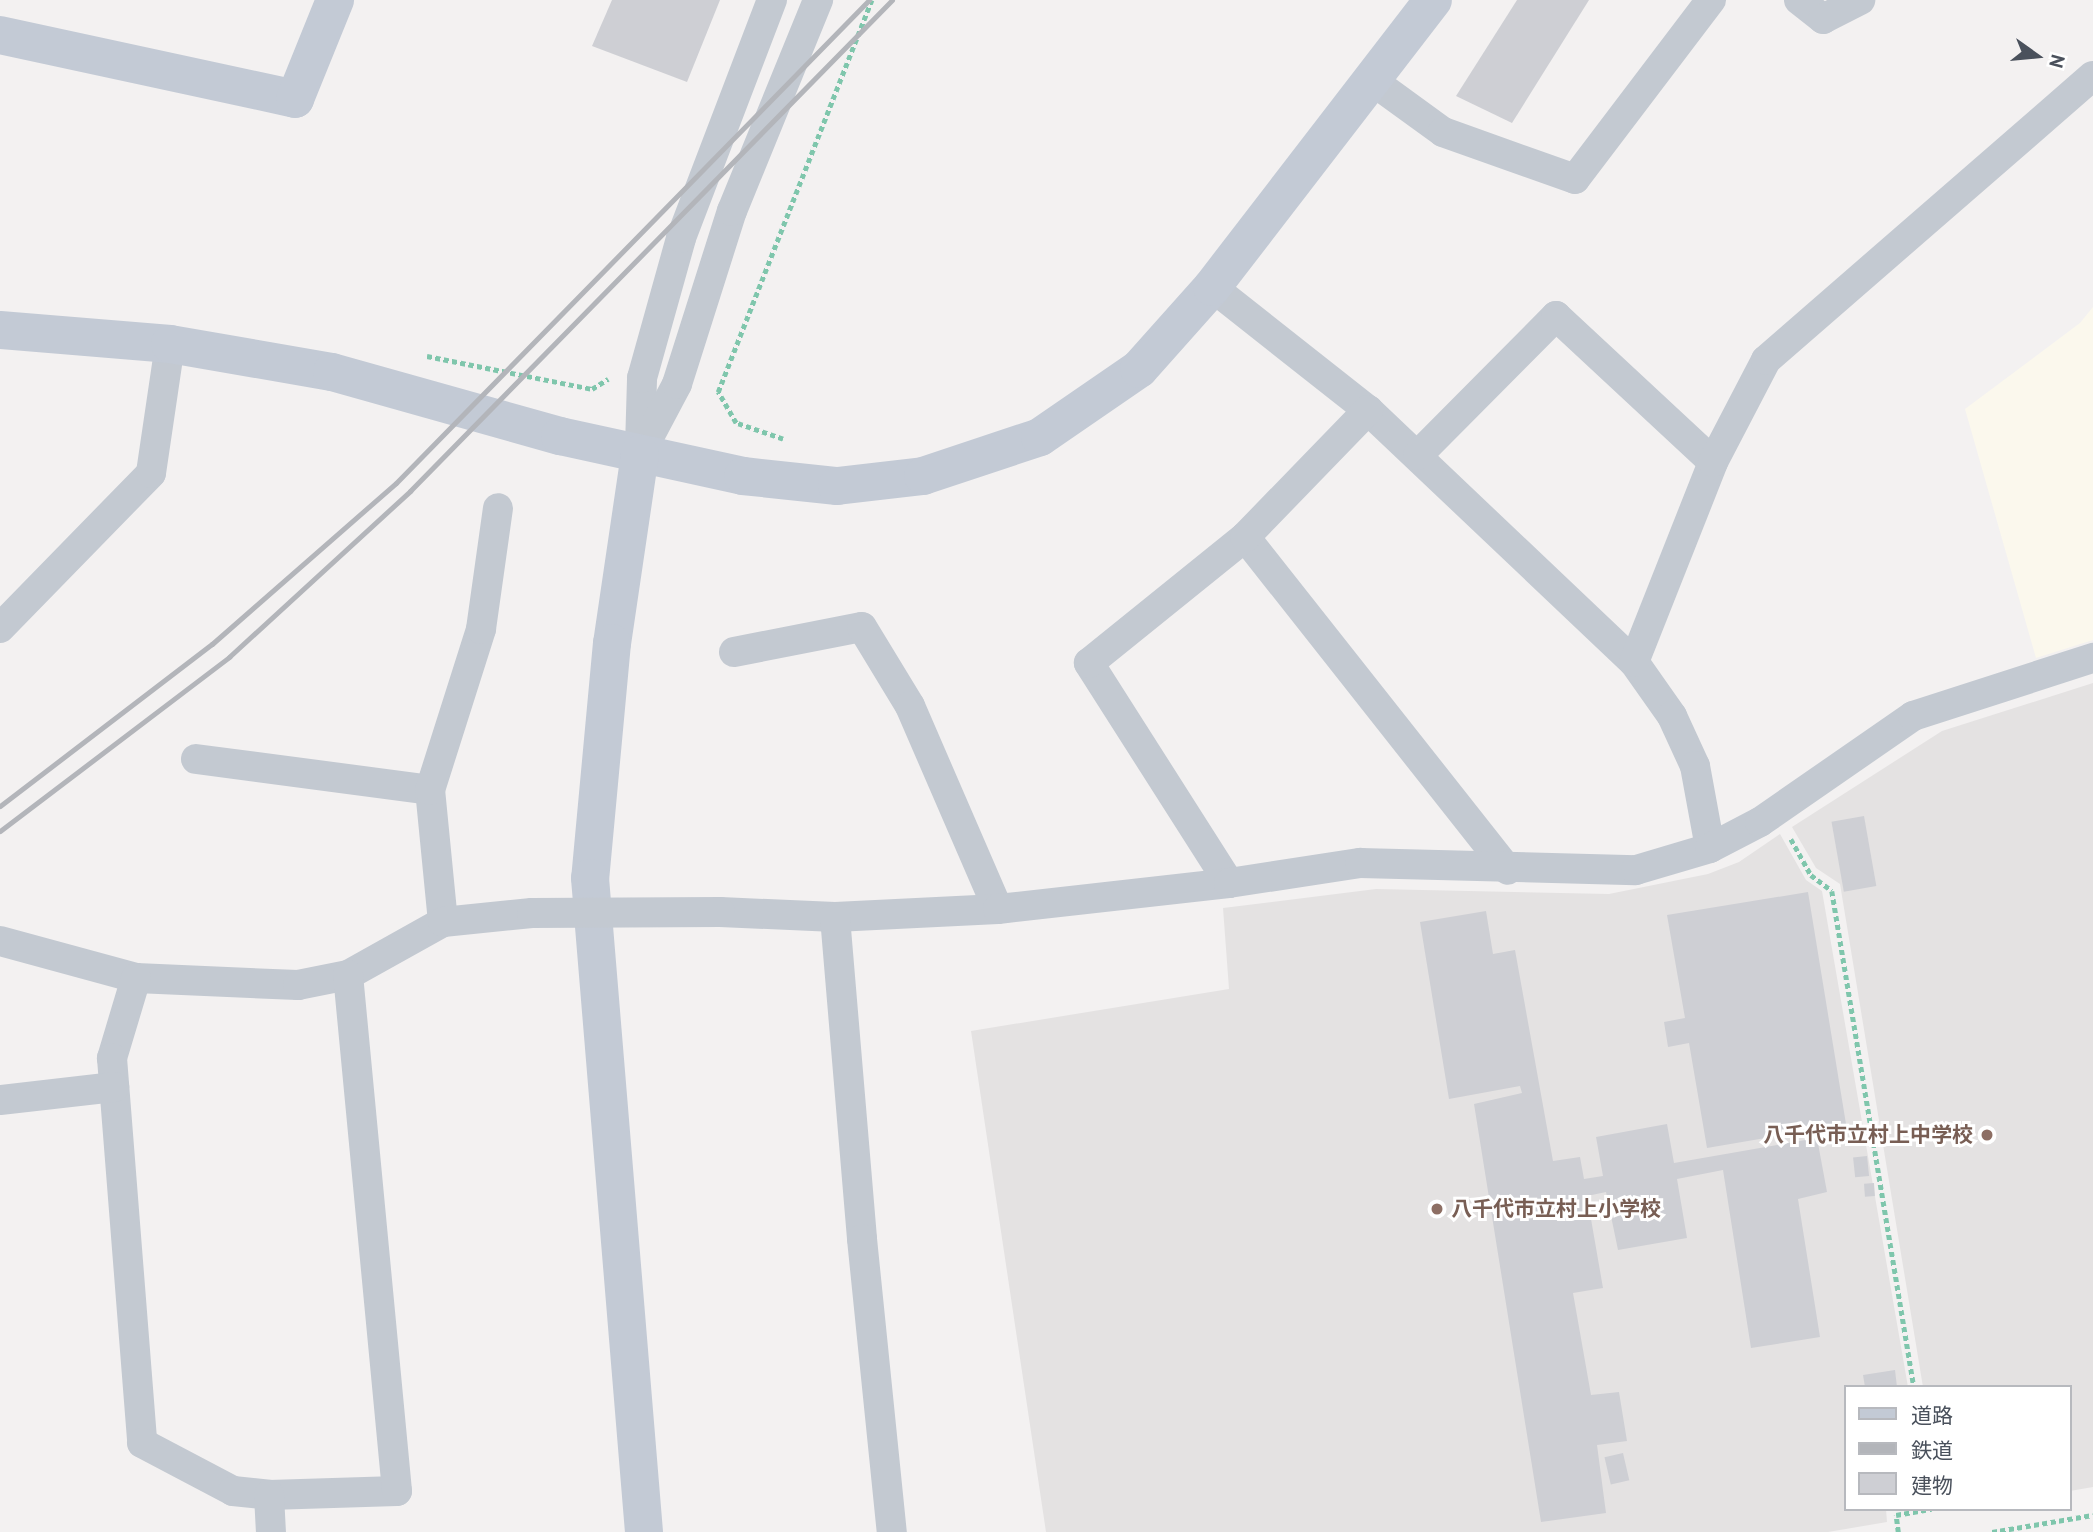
<!DOCTYPE html>
<html>
<head>
<meta charset="utf-8">
<style>
	body { margin:0 }
	#map { position:relative; width:2093px; height:1532px; overflow:hidden; background:#f3f1f1; font-family:"PT Sans","Noto Sans JP",sans-serif }
	div>[style] { position:absolute }
	[style*='--x'] { left:calc(var(--x)*1px); top:calc(var(--y)*1px); width:calc(var(--w)*1px); rotate:calc(var(--a)*1deg) }
	.commercial>* { inset:0; background:#fbf8ed }
	.education>* { inset:0; background:#e4e2e2 }
	.building>* { inset:0; background:#cecfd4; transform-origin:0 0 }
	.path>* { height:4.5px; margin-top:-2.25px; transform-origin:0; background:repeating-linear-gradient(90deg,#7fc6ac 0 5px,transparent 0 8.5px) }
	.street>* { height:30px; margin:-15px; padding:0 15px; transform-origin:15px; border-radius:15px; background:#c3c9d1 }
	.secondary>* { height:38px; margin:-19px; padding:0 19px; transform-origin:19px; border-radius:19px; background:#c3cad5 }
	.rail>* { height:5px; margin:-2.5px; padding:0 2.5px; transform-origin:2.5px; border-radius:2.5px; background:#b3b5ba }
	.street-bridge>* { height:30px; margin:-15px; padding:0 15px; transform-origin:15px; border-radius:15px; background:#c3c9d1 }
	.dots>* { width:19px; height:19px; translate:-50% -50%; box-sizing:border-box; border:4px solid #fff; border-radius:50% }
	span { translate:-50% -50%; white-space:nowrap; text-align:center; line-height:1.15; -webkit-text-stroke:6px #fff; paint-order:stroke }
	.education-label { font-size:21px; color:#785e54; font-weight:700 }
	.right { translate:-100% -50%; text-align:right }
	.left { translate:0 -50%; text-align:left }
	.legend { position:absolute; left:1844px; top:1385px; width:228px; height:126px; box-sizing:border-box; background:#fff; border:2px solid #b7b9be; margin:0; padding:9px 12px; list-style:none; font-size:21px; color:#4a515c }
	.legend li { display:flex; align-items:center; gap:14px; height:35px }
	.legend b { width:35px; border:2px solid #b7b9be }
	.north { position:absolute; left:2002px; top:21px; width:70px; height:70px; -webkit-text-stroke:5px #fff; paint-order:stroke; rotate:105deg; font-size:19px; font-weight:700; line-height:28px; text-align:center; color:#4a515c }
	.north::after { content:''; display:block; margin:auto; width:24px; height:32px; background:#4a515c; clip-path:polygon(50% 0,100% 100%,50% 72%,0 100%) }
</style>
</head>
<body>
<div id="map">
	<div class="commercial">
		<i style="clip-path:polygon(2093px 307px,2093px 640px,2036px 658px,1965px 409px,2080px 323px)"></i>
	</div>
	<div class="education">
		<i style="clip-path:polygon(2093px 683px,2093px 1487px,2070px 1491px,2070px 1387px,1923px 1387px,1840px 884px,1816px 868px,1792px 827px,1942px 731px)"></i>
		<i style="clip-path:polygon(1780px 834px,1806px 880px,1822px 891px,1908px 1387px,1846px 1387px,1846px 1509px,1886px 1509px,1887px 1522px,1828px 1532px,1046px 1532px,971px 1031px,1229px 989px,1223px 908px,1376px 889px,1609px 894px,1708px 874px,1739px 862px)"></i>
	</div>
	<div class="building">
		<i style="clip-path:polygon(612px 0,720px 0,687px 82px,592px 46px)"></i>
		<i style="clip-path:polygon(1517px 0,1589px 0,1512px 123px,1456px 96px)"></i>
		<i style="left:1864px;top:816px;width:71px;height:33px;rotate:80deg"></i>
		<i style="clip-path:polygon(1808px 892px,1846px 1124px,1707px 1148px,1689px 1043px,1668px 1047px,1664px 1022px,1685px 1018px,1667px 915px)"></i>
		<i style="clip-path:polygon(1486px 911px,1493px 954px,1515px 950px,1553px 1161px,1580px 1157px,1584px 1179px,1603px 1176px,1596px 1137px,1667px 1124px,1674px 1163px,1817px 1138px,1827px 1192px,1798px 1199px,1820px 1337px,1751px 1348px,1723px 1170px,1677px 1179px,1687px 1238px,1618px 1250px,1606px 1192px,1587px 1196px,1603px 1288px,1573px 1293px,1591px 1395px,1619px 1392px,1627px 1441px,1597px 1445px,1606px 1513px,1541px 1522px,1474px 1104px,1522px 1093px,1520px 1086px,1449px 1099px,1420px 922px)"></i>
		<i style="left:1867px;top:1156px;width:20px;height:14px;rotate:84deg"></i>
		<i style="left:1874px;top:1183px;width:13px;height:10px;rotate:86deg"></i>
		<i style="clip-path:polygon(1895px 1370px,1897px 1387px,1865px 1387px,1863px 1375px)"></i>
		<i style="left:1623px;top:1453px;width:28px;height:19px;rotate:77deg"></i>
	</div>
	<div class="path">
		<i style="--x:427;--y:356;--w:168;--a:11.3"></i>
		<i style="--x:592;--y:389;--w:19;--a:-32"></i>
		<i style="--x:783;--y:439;--w:50;--a:-161.2"></i>
		<i style="--x:736;--y:423;--w:36;--a:-120"></i>
		<i style="--x:718;--y:392;--w:421;--a:-68.6"></i>
		<i style="--x:1791;--y:839;--w:41;--a:60.9"></i>
		<i style="--x:1811;--y:875;--w:26;--a:37"></i>
		<i style="--x:1832;--y:891;--w:503;--a:80.61"></i>
		<i style="--x:1898;--y:1532;--w:17;--a:-97"></i>
		<i style="--x:1896;--y:1515;--w:36;--a:-10"></i>
		<i style="--x:1992;--y:1532;--w:102;--a:-9.6"></i>
	</div>
	<div class="street">
		<i style="--x:1799;--y:0;--w:31;--a:38"></i>
		<i style="--x:1823;--y:19;--w:42;--a:-27.2"></i>
		<i style="--x:1370;--y:79;--w:90;--a:36"></i>
		<i style="--x:1443;--y:132;--w:140;--a:19.6"></i>
		<i style="--x:1575;--y:179;--w:225;--a:-52.8"></i>
		<i style="--x:1212;--y:287;--w:199;--a:38.3"></i>
		<i style="--x:1368;--y:410;--w:366;--a:43.5"></i>
		<i style="--x:1634;--y:662;--w:66;--a:54.9"></i>
		<i style="--x:1672;--y:716;--w:55;--a:65.3"></i>
		<i style="--x:1695;--y:766;--w:83;--a:79.6"></i>
		<i style="--x:640;--y:447;--w:69;--a:-88.3"></i>
		<i style="--x:642;--y:378;--w:145;--a:-74.4"></i>
		<i style="--x:681;--y:238;--w:255;--a:-69.1"></i>
		<i style="--x:640;--y:454;--w:79;--a:-62.1"></i>
		<i style="--x:677;--y:384;--w:182;--a:-72.4"></i>
		<i style="--x:732;--y:211;--w:228;--a:-67.8"></i>
		<i style="--x:1418;--y:455;--w:196;--a:-45.2"></i>
		<i style="--x:1556;--y:316;--w:214;--a:42.9"></i>
		<i style="--x:1245;--y:537;--w:424;--a:51.7"></i>
		<i style="--x:0;--y:628;--w:216;--a:-45.7"></i>
		<i style="--x:151;--y:473;--w:130;--a:-81.6"></i>
		<i style="--x:734;--y:652;--w:130;--a:-11.1"></i>
		<i style="--x:862;--y:627;--w:92;--a:58.7"></i>
		<i style="--x:910;--y:706;--w:221;--a:66.6"></i>
		<i style="--x:1634;--y:662;--w:215;--a:-68.4"></i>
		<i style="--x:1713;--y:462;--w:115;--a:-62.5"></i>
		<i style="--x:1766;--y:360;--w:433;--a:-41"></i>
		<i style="--x:196;--y:759;--w:236;--a:7.5"></i>
		<i style="--x:1229;--y:883;--w:261;--a:-122.5"></i>
		<i style="--x:1089;--y:663;--w:201;--a:-38.9"></i>
		<i style="--x:1245;--y:537;--w:177;--a:-45.9"></i>
		<i style="--x:720;--y:912;--w:115;--a:2.5"></i>
		<i style="--x:835;--y:917;--w:163;--a:-2.8"></i>
		<i style="--x:998;--y:909;--w:232;--a:-6.4"></i>
		<i style="--x:1229;--y:883;--w:133;--a:-8.7"></i>
		<i style="--x:1360;--y:863;--w:276;--a:1.5"></i>
		<i style="--x:1636;--y:870;--w:77;--a:-16.6"></i>
		<i style="--x:1710;--y:848;--w:56;--a:-27.5"></i>
		<i style="--x:1760;--y:822;--w:186;--a:-34.7"></i>
		<i style="--x:1913;--y:716;--w:189;--a:-17.9"></i>
		<i style="--x:835;--y:917;--w:323;--a:85.2"></i>
		<i style="--x:862;--y:1239;--w:295;--a:84.2"></i>
		<i style="--x:443;--y:922;--w:133;--a:-95.6"></i>
		<i style="--x:430;--y:790;--w:169;--a:-72.4"></i>
		<i style="--x:481;--y:629;--w:122;--a:-82"></i>
		<i style="--x:0;--y:941;--w:141;--a:15.2"></i>
		<i style="--x:136;--y:978;--w:162;--a:2.5"></i>
		<i style="--x:298;--y:985;--w:51;--a:-11.3"></i>
		<i style="--x:348;--y:975;--w:109;--a:-29.2"></i>
		<i style="--x:443;--y:922;--w:89;--a:-5.8"></i>
		<i style="--x:136;--y:978;--w:84;--a:106.7"></i>
		<i style="--x:112;--y:1058;--w:386;--a:85.5"></i>
		<i style="--x:142;--y:1443;--w:103;--a:27.8"></i>
		<i style="--x:233;--y:1491;--w:36;--a:6"></i>
		<i style="--x:269;--y:1495;--w:128;--a:-1.8"></i>
		<i style="--x:397;--y:1491;--w:518;--a:-95.42"></i>
		<i style="--x:0;--y:1100;--w:115;--a:-6.5"></i>
		<i style="--x:269;--y:1495;--w:37;--a:87"></i>
	</div>
	<div class="secondary">
		<i style="--x:0;--y:35;--w:302;--a:12.2"></i>
		<i style="--x:295;--y:99;--w:107;--a:-68"></i>
		<i style="--x:0;--y:330;--w:171;--a:4.7"></i>
		<i style="--x:170;--y:344;--w:164;--a:9.8"></i>
		<i style="--x:332;--y:372;--w:237;--a:15.7"></i>
		<i style="--x:560;--y:436;--w:187;--a:12.3"></i>
		<i style="--x:743;--y:476;--w:95;--a:6.1"></i>
		<i style="--x:837;--y:486;--w:87;--a:-6.6"></i>
		<i style="--x:923;--y:476;--w:123;--a:-18.4"></i>
		<i style="--x:1040;--y:437;--w:120;--a:-34.5"></i>
		<i style="--x:1139;--y:369;--w:110;--a:-48.3"></i>
		<i style="--x:1212;--y:287;--w:362;--a:-52.4"></i>
		<i style="--x:640;--y:454;--w:191;--a:98.4"></i>
		<i style="--x:612;--y:643;--w:236;--a:95.3"></i>
		<i style="--x:590;--y:878;--w:656;--a:85.28"></i>
	</div>
	<div class="rail">
		<i style="--x:0;--y:806;--w:267;--a:-37.4"></i>
		<i style="--x:212;--y:644;--w:244;--a:-41.2"></i>
		<i style="--x:396;--y:483;--w:676;--a:-45.6"></i>
		<i style="--x:0;--y:831;--w:288;--a:-37.2"></i>
		<i style="--x:229;--y:657;--w:246;--a:-42.5"></i>
		<i style="--x:410;--y:491;--w:688;--a:-45.53"></i>
	</div>
	<div class="street-bridge">
		<i style="--x:532;--y:913;--w:188;--a:-0.3"></i>
	</div>
	<div class="dots">
		<i style="left:1987px;top:1135px;background:#8d6e63"></i>
		<i style="left:1437px;top:1209px;background:#8d6e63"></i>
	</div>
	<div class="education-label">
		<span class="right" style="left:1973px;top:1135px">八千代市立村上中学校</span>
		<span class="left" style="left:1451px;top:1209px">八千代市立村上小学校</span>
	</div>
	<ul class="legend">
	<li><b style="height:9px;background:#c3cad5"></b>道路</li>
	<li><b style="height:9px;background:#b3b5ba"></b>鉄道</li>
	<li><b style="height:19px;background:#cecfd4"></b>建物</li>
	</ul>
	<div class="north">N</div>
</div>
</body>
</html>
